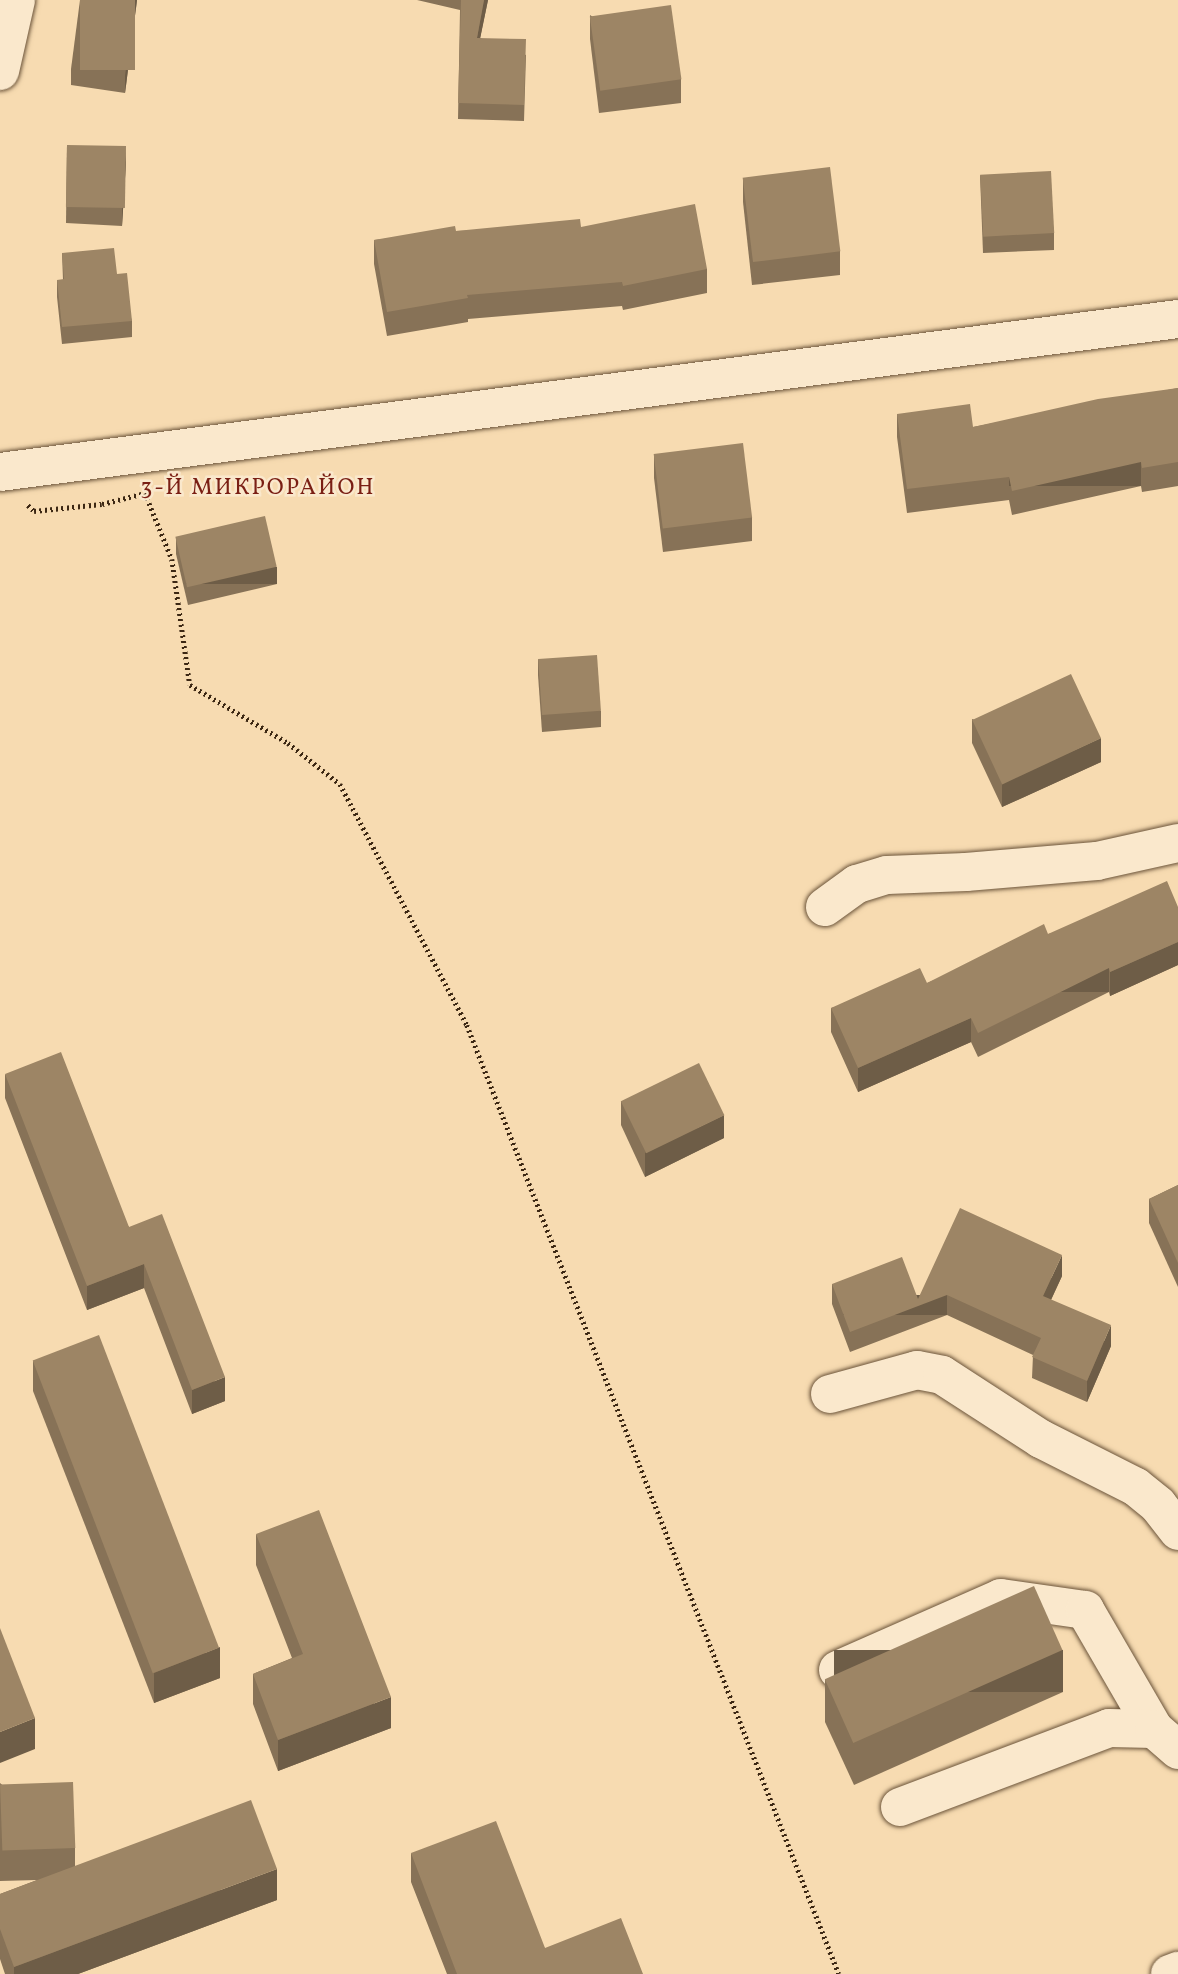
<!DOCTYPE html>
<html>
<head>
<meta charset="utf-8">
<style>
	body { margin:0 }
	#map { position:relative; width:1178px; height:1974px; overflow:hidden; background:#f7dbb1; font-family:Vollkorn,serif }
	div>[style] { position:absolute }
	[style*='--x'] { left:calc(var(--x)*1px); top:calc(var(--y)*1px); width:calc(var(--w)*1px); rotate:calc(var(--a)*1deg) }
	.path>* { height:4.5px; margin-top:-2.25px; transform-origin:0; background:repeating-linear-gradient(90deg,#3c2713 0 2px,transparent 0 5.5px) }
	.roads { filter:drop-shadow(0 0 2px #6b543a) drop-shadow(0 0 2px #6b543a) }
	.minor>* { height:38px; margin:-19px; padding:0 19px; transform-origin:19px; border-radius:19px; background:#fae8cc }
	.wall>* { inset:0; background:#877257 }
	.shaded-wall>* { inset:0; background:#6e5d47; transform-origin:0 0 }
	.building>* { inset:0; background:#9d8565; transform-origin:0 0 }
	span { translate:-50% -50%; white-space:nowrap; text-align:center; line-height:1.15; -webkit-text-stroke:5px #fae8cc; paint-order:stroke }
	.neighbourhood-label { font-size:23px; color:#7a1f14; letter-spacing:2px }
</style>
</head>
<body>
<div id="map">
	<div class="path">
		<i style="--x:28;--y:505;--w:8;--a:45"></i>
		<i style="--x:34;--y:511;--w:68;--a:-5.9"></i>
		<i style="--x:102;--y:504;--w:44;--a:-14.3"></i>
		<i style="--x:145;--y:493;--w:71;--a:67.8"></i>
		<i style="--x:172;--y:559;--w:127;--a:81.9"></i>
		<i style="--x:190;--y:685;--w:114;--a:30.6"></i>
		<i style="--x:288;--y:743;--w:66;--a:38.3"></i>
		<i style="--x:340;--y:784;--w:272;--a:62.2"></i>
		<i style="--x:467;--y:1025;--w:1019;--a:68.6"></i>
	</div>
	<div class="roads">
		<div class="minor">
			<i style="--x:0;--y:71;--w:73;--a:-77.3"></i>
			<i style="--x:0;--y:472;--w:1188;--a:-7.4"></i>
			<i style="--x:825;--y:907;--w:39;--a:-36"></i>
			<i style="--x:857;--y:884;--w:31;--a:-17"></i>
			<i style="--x:887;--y:875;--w:79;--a:-2.2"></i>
			<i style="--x:966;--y:872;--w:131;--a:-4.8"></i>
			<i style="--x:1097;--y:861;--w:83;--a:-12.5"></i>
			<i style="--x:830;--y:1394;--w:90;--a:-15.4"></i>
			<i style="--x:917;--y:1370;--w:25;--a:11"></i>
			<i style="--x:942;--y:1375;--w:118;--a:32.9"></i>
			<i style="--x:1041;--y:1439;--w:106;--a:26.8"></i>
			<i style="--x:1136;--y:1487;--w:28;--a:39"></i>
			<i style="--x:1158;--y:1505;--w:33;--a:52"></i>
			<i style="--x:838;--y:1670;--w:178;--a:-23.8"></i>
			<i style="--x:1001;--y:1598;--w:85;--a:8.1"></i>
			<i style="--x:1085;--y:1610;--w:138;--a:59.9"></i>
			<i style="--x:900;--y:1807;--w:223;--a:-20.7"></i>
			<i style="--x:1109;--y:1728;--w:45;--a:1.3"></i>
			<i style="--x:1154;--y:1729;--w:32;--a:41"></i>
			<i style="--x:1170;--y:1974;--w:9;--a:-21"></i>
		</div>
	</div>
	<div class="wall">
		<i style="clip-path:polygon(80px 0,137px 0,125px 93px,71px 85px,71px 69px)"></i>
		<i style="clip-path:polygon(417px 0,488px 0,480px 38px,526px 55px,524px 121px,458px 119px,460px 10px)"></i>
		<i style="clip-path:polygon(590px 15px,681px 79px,681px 103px,599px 113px,590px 39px)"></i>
		<i style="clip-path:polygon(67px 145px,126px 162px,122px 226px,66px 223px)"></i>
		<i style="clip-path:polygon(980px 175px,1054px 233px,1054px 250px,983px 253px)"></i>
		<i style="clip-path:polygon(743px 178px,840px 251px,840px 275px,752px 285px,743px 202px)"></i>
		<i style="clip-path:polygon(581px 227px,707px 269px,707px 293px,623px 310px,622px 306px,468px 319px,468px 322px,387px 336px,374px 264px,374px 240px,456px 231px)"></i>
		<i style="clip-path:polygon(62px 253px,117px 274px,132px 321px,132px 337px,62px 344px,57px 297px,57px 280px,63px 280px)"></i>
		<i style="clip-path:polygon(1178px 388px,1178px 486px,1142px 492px,1141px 486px,1012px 515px,1009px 500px,907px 513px,897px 437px,897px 414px,973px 427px)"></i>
		<i style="clip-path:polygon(654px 454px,752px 517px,752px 541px,663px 552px,654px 478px)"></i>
		<i style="clip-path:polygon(176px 538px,277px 584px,188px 605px,176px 554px)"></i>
		<i style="clip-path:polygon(538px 659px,601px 711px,601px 727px,542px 732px,538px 675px)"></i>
		<i style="clip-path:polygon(972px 719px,1101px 762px,1002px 807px,972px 743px)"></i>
		<i style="clip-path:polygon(1178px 907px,1178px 965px,1110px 996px,1109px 992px,978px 1057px,971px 1042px,858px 1092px,831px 1032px,831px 1008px,927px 983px,1048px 934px)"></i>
		<i style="clip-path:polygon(5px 1074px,129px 1227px,225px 1401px,192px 1414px,144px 1288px,87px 1310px,5px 1098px)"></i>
		<i style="clip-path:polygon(621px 1101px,724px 1138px,645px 1177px,621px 1125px)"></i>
		<i style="clip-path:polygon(1178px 1185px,1178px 1287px,1149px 1223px,1149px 1199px)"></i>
		<i style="clip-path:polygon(1062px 1276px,1051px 1300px,1111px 1346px,1087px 1402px,1032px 1378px,1033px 1355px,947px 1315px,850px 1352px,832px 1304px,832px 1284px,918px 1299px)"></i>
		<i style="clip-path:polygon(33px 1360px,220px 1678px,154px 1703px,33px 1391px)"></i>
		<i style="clip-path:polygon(256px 1534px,391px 1728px,278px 1771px,253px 1704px,253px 1674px,292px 1658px,256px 1565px)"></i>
		<i style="clip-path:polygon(825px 1680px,1063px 1692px,854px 1785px,825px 1722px)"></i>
		<i style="clip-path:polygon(0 1783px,75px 1848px,75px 1866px,277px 1900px,78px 1974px,5px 1974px,0 1959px,0 1894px,37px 1880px,0 1881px)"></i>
		<i style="clip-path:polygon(411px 1853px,545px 1948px,643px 1974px,447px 1974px,411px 1882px)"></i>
	</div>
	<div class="shaded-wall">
		<i style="clip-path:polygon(135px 0,137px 0,125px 93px,125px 76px)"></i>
		<i style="clip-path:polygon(484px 0,488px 0,477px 54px,477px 38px)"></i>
		<i style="clip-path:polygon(126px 146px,126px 162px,122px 226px,122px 210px)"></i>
		<i style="left:1141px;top:462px;width:24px;height:132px;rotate:90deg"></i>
		<i style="left:277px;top:567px;width:17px;height:91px;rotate:90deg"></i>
		<i style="clip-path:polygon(1101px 738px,1101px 762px,1002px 807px,1002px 783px)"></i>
		<i style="clip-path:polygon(1178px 942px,1178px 965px,1110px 996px,1110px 972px)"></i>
		<i style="left:1109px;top:968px;width:24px;height:146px;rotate:90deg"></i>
		<i style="clip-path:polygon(971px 1018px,971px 1042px,858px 1092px,858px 1068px)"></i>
		<i style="clip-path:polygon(724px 1115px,724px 1138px,645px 1177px,645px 1153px)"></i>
		<i style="clip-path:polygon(1062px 1255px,1062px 1276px,1043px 1317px,1043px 1296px)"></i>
		<i style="clip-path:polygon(144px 1264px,144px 1288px,87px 1310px,87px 1286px)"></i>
		<i style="left:947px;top:1295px;width:20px;height:104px;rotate:90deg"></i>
		<i style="clip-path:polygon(1111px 1325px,1111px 1346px,1087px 1402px,1087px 1381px)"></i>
		<i style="clip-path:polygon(225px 1377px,225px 1401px,192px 1414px,192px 1390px)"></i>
		<i style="clip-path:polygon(220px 1647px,220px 1678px,154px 1703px,154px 1673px)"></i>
		<i style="left:1063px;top:1650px;width:42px;height:229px;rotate:90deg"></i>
		<i style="clip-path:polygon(391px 1697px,391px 1728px,278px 1771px,278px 1740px)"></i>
		<i style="clip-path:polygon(35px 1718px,35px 1749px,0 1763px,0 1732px)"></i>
		<i style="clip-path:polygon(277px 1869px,277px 1900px,78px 1974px,14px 1974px,14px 1967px)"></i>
	</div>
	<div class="building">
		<i style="left:80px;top:0;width:55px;height:70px"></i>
		<i style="clip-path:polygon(461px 0,484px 0,477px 38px,526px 39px,524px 105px,458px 103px)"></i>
		<i style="left:671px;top:5px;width:75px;height:82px;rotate:82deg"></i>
		<i style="left:67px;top:145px;width:59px;height:62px;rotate:1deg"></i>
		<i style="left:830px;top:167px;width:85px;height:88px;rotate:83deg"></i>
		<i style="left:1051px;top:171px;width:62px;height:71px;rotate:87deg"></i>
		<i style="clip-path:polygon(695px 204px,707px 269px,623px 286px,622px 282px,467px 295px,468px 298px,387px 312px,374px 240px,455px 226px,456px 231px,580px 219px,581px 227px)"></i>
		<i style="clip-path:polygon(114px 248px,117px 274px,127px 273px,132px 321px,62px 327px,57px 280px,64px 279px,62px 253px)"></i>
		<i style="clip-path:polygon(1178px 388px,1178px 462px,1142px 468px,1141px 462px,1012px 491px,1009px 477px,907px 489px,897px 414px,970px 404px,973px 427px,1098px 399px)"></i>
		<i style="left:743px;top:443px;width:75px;height:90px;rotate:83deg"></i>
		<i style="left:265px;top:516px;width:52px;height:92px;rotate:77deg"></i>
		<i style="left:597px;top:655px;width:56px;height:59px;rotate:86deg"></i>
		<i style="left:1071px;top:674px;width:71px;height:109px;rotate:65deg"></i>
		<i style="clip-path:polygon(1167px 881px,1178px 907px,1178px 942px,1110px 972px,1109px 968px,978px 1033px,971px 1018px,858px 1068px,831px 1008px,920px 968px,927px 983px,1044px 924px,1048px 934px)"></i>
		<i style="clip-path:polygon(61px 1052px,129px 1227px,162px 1214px,225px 1377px,192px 1390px,144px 1264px,87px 1286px,5px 1074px)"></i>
		<i style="left:699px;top:1063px;width:58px;height:87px;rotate:64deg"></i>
		<i style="clip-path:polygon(1178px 1185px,1178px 1263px,1149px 1199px)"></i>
		<i style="clip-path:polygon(960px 1208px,1062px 1255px,1043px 1296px,1111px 1325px,1087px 1381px,1032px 1357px,1041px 1338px,947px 1295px,850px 1332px,832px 1284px,902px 1257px,918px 1299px)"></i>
		<i style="left:99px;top:1335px;width:335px;height:71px;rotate:69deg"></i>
		<i style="clip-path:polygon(319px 1510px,391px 1697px,278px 1740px,253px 1674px,303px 1654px,256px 1534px)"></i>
		<i style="left:1034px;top:1586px;width:70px;height:229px;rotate:66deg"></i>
		<i style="clip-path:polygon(0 1628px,35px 1718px,0 1732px)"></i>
		<i style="left:73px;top:1782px;width:66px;height:73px;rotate:88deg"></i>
		<i style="clip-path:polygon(251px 1800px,277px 1869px,14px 1967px,0 1929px,0 1894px)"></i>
		<i style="clip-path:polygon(496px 1821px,545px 1948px,621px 1918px,643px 1974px,457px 1974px,411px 1853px)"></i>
	</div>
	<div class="neighbourhood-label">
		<span style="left:258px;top:488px">3-Й МИКРОРАЙОН</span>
	</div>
</div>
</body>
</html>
